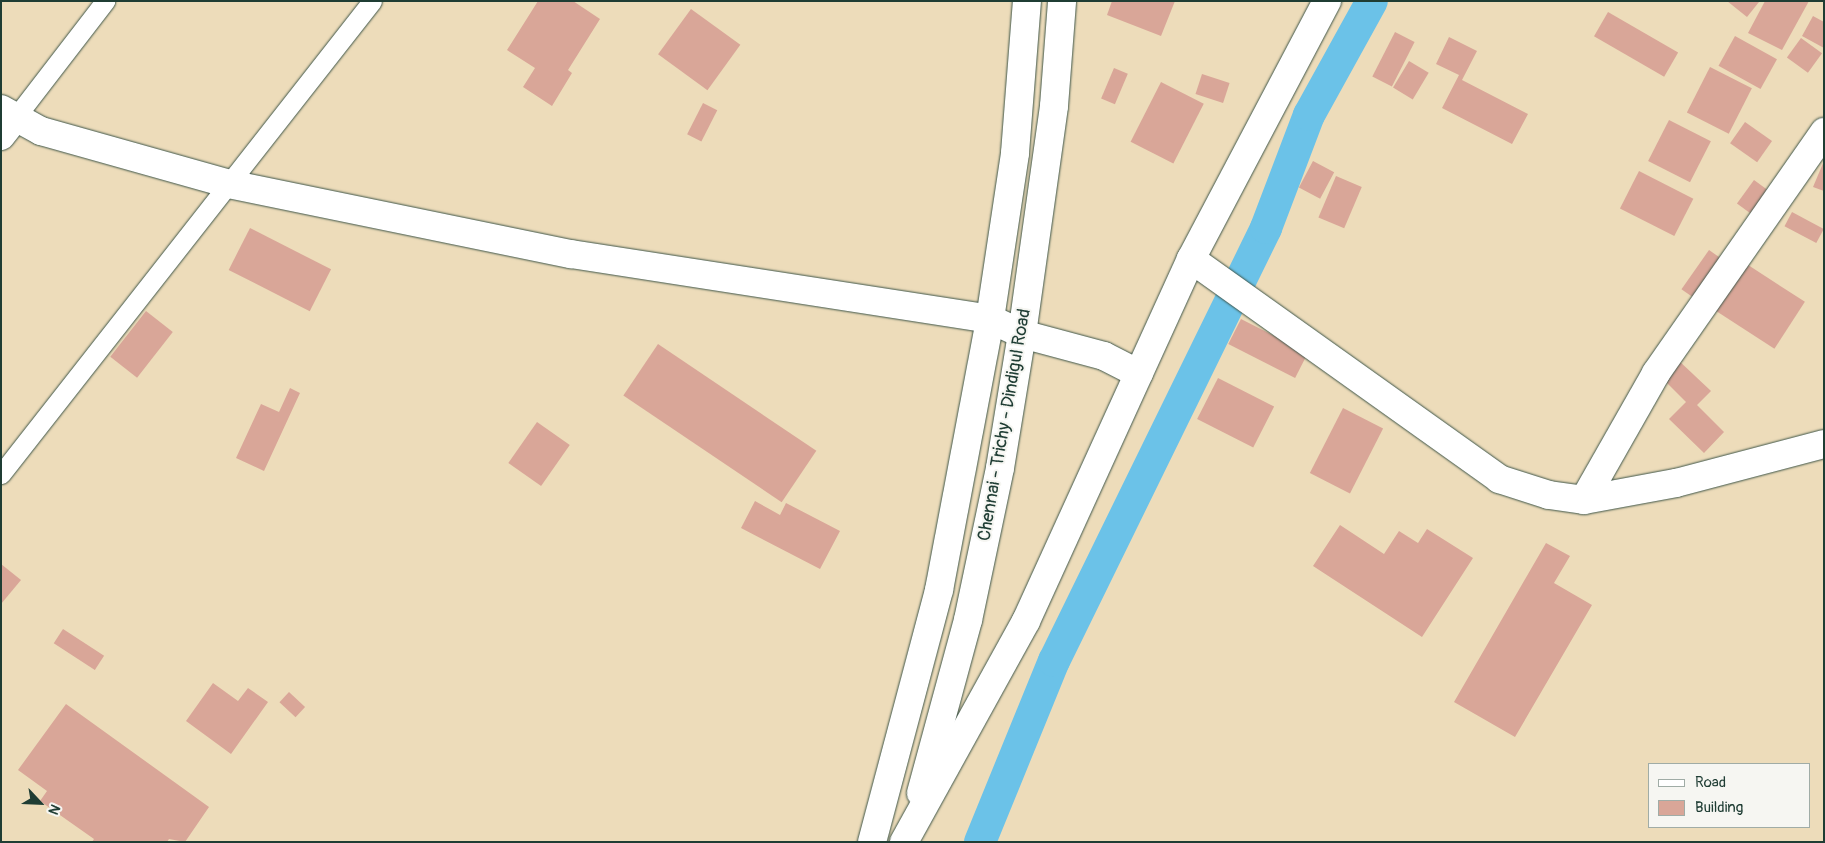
<!DOCTYPE html>
<html>
<head>
<meta charset="utf-8">
<style>
	body { margin:0 }
	#map { position:relative; width:1825px; height:843px; overflow:hidden; background:#eddcba; font-family:Pangolin,sans-serif }
	div>[style] { position:absolute }
	[style*='--x'] { left:calc(var(--x)*1px); top:calc(var(--y)*1px); width:calc(var(--w)*1px); rotate:calc(var(--a)*1deg) }
	.canal>* { height:32px; margin:-16px; padding:0 16px; transform-origin:16px; border-radius:16px; background:#6bc2e8 }
	.building>* { inset:0; background:#d9a698; transform-origin:0 0 }
	.roads { filter:drop-shadow(0 0 1px #3e5548) drop-shadow(0 0 1px #3e5548) }
	.service>* { height:19px; margin:-9.5px; padding:0 9.5px; transform-origin:9.5px; border-radius:9.5px; background:#fff }
	.minor>* { height:28px; margin:-14px; padding:0 14px; transform-origin:14px; border-radius:14px; background:#fff }
	.tertiary>* { height:28px; margin:-14px; padding:0 14px; transform-origin:14px; border-radius:14px; background:#fff }
	.trunk>* { height:28px; margin:-14px; padding:0 14px; transform-origin:14px; border-radius:14px; background:#fff }
	span { translate:-50% -50%; white-space:nowrap; text-align:center; line-height:1.15; -webkit-text-stroke:4px #f6f6f2; paint-order:stroke }
	.street-label { font-size:18px; color:#1f3d34 }
	.frame { position:absolute; inset:0; border:2px solid #1f3d34; pointer-events:none }
	.legend { position:absolute; left:1648px; top:763px; width:162px; height:65px; box-sizing:border-box; background:#f6f6f2; border:1px solid #a0aca6; margin:0; padding:6px 9px; list-style:none; font-size:15px; color:#1f3d34 }
	.legend li { display:flex; align-items:center; gap:10px; height:25px }
	.legend b { width:25px; border:1px solid #a0aca6 }
	.north { position:absolute; left:15px; top:778px; width:50px; height:50px; -webkit-text-stroke:4px #f6f6f2; paint-order:stroke; rotate:115deg; font-size:14px; font-weight:700; line-height:20px; text-align:center; color:#1f3d34 }
	.north::after { content:''; display:block; margin:auto; width:18px; height:22px; background:#1f3d34; clip-path:polygon(50% 0,100% 100%,50% 72%,0 100%) }
</style>
</head>
<body>
<div id="map">
	<div class="canal">
		<i style="--x:980;--y:842;--w:196;--a:-67.8"></i>
		<i style="--x:1054;--y:661;--w:482;--a:-63.9"></i>
		<i style="--x:1266;--y:228;--w:121;--a:-69.2"></i>
		<i style="--x:1309;--y:115;--w:130;--a:-61.1"></i>
	</div>
	<div class="building">
		<i style="clip-path:polygon(538px 1px,573px 1px,600px 19px,568px 70px,572px 73px,552px 106px,523px 87px,535px 68px,507px 50px)"></i>
		<i style="clip-path:polygon(1112px 1px,1175px 1px,1161px 36px,1107px 15px)"></i>
		<i style="clip-path:polygon(1727px 1px,1758px 1px,1759px 2px,1747px 17px)"></i>
		<i style="clip-path:polygon(1765px 1px,1809px 1px,1782px 50px,1748px 33px)"></i>
		<i style="left:691px;top:9px;width:61px;height:56px;rotate:36deg"></i>
		<i style="left:1608px;top:12px;width:81px;height:28px;rotate:30deg"></i>
		<i style="clip-path:polygon(1813px 16px,1824px 22px,1824px 48px,1802px 36px)"></i>
		<i style="left:1395px;top:32px;width:22px;height:50px;rotate:27deg"></i>
		<i style="left:1735px;top:36px;width:48px;height:34px;rotate:29deg"></i>
		<i style="clip-path:polygon(1449px 37px,1477px 51px,1462px 80px,1528px 114px,1512px 144px,1442px 108px,1459px 75px,1436px 64px)"></i>
		<i style="left:1801px;top:38px;width:26px;height:24px;rotate:36deg"></i>
		<i style="left:1409px;top:61px;width:23px;height:31px;rotate:31deg"></i>
		<i style="left:1710px;top:67px;width:47px;height:51px;rotate:27deg"></i>
		<i style="left:1114px;top:68px;width:15px;height:33px;rotate:23deg"></i>
		<i style="left:1202px;top:74px;width:29px;height:21px;rotate:18deg"></i>
		<i style="left:1161px;top:82px;width:48px;height:67px;rotate:27deg"></i>
		<i style="left:703px;top:103px;width:16px;height:35px;rotate:27deg"></i>
		<i style="left:1669px;top:120px;width:47px;height:46px;rotate:27deg"></i>
		<i style="left:1745px;top:122px;width:33px;height:26px;rotate:35deg"></i>
		<i style="left:1313px;top:161px;width:24px;height:30px;rotate:28deg"></i>
		<i style="clip-path:polygon(1824px 161px,1824px 191px,1813px 187px)"></i>
		<i style="left:1639px;top:171px;width:61px;height:42px;rotate:27deg"></i>
		<i style="left:1336px;top:176px;width:28px;height:45px;rotate:23deg"></i>
		<i style="left:1754px;top:180px;width:19px;height:29px;rotate:36deg"></i>
		<i style="left:1792px;top:212px;width:36px;height:16px;rotate:28deg"></i>
		<i style="left:250px;top:228px;width:91px;height:47px;rotate:27deg"></i>
		<i style="left:1709px;top:250px;width:24px;height:48px;rotate:35deg"></i>
		<i style="left:1742px;top:261px;width:75px;height:56px;rotate:33deg"></i>
		<i style="left:146px;top:311px;width:34px;height:58px;rotate:38deg"></i>
		<i style="left:1241px;top:319px;width:75px;height:28px;rotate:27deg"></i>
		<i style="left:658px;top:344px;width:191px;height:62px;rotate:34deg"></i>
		<i style="clip-path:polygon(1677px 359px,1711px 391px,1697px 405px,1724px 432px,1704px 453px,1669px 419px,1686px 402px,1660px 376px)"></i>
		<i style="left:1218px;top:378px;width:63px;height:46px;rotate:27deg"></i>
		<i style="clip-path:polygon(290px 388px,300px 393px,264px 471px,236px 458px,261px 404px,279px 412px)"></i>
		<i style="left:1343px;top:408px;width:45px;height:73px;rotate:27deg"></i>
		<i style="left:537px;top:422px;width:40px;height:50px;rotate:35deg"></i>
		<i style="clip-path:polygon(755px 501px,780px 515px,786px 503px,840px 531px,820px 569px,741px 528px)"></i>
		<i style="clip-path:polygon(1340px 525px,1384px 554px,1399px 531px,1418px 543px,1427px 529px,1473px 558px,1422px 637px,1313px 566px)"></i>
		<i style="clip-path:polygon(1546px 543px,1570px 556px,1554px 583px,1592px 605px,1515px 737px,1454px 702px)"></i>
		<i style="clip-path:polygon(1px 564px,21px 580px,1px 604px)"></i>
		<i style="left:63px;top:629px;width:49px;height:17px;rotate:33deg"></i>
		<i style="clip-path:polygon(213px 683px,238px 701px,248px 688px,268px 702px,231px 754px,186px 721px)"></i>
		<i style="left:289px;top:692px;width:22px;height:14px;rotate:43deg"></i>
		<i style="clip-path:polygon(66px 704px,209px 807px,185px 842px,169px 839px,167px 842px,92px 842px,94px 839px,40px 801px,47px 791px,18px 770px)"></i>
	</div>
	<div class="roads">
		<div class="service">
			<i style="--x:15;--y:118;--w:148;--a:-52.4"></i>
			<i style="--x:1;--y:474;--w:601;--a:-51.89"></i>
		</div>
		<div class="minor">
			<i style="--x:1;--y:136;--w:23;--a:-52"></i>
			<i style="--x:1584;--y:500;--w:146;--a:-60.4"></i>
			<i style="--x:1656;--y:373;--w:294;--a:-55.1"></i>
		</div>
		<div class="tertiary">
			<i style="--x:1;--y:109;--w:46;--a:28.8"></i>
			<i style="--x:41;--y:131;--w:195;--a:15.7"></i>
			<i style="--x:229;--y:184;--w:349;--a:11.6"></i>
			<i style="--x:571;--y:254;--w:424;--a:8.8"></i>
			<i style="--x:990;--y:319;--w:35;--a:25"></i>
			<i style="--x:1022;--y:334;--w:85;--a:15"></i>
			<i style="--x:1104;--y:356;--w:39;--a:27"></i>
			<i style="--x:1191;--y:259;--w:379;--a:35.5"></i>
			<i style="--x:1499;--y:479;--w:52;--a:17.7"></i>
			<i style="--x:1549;--y:495;--w:35;--a:8"></i>
			<i style="--x:1584;--y:500;--w:94;--a:-10.5"></i>
			<i style="--x:1676;--y:483;--w:153;--a:-14.8"></i>
		</div>
		<div class="trunk">
			<i style="--x:921;--y:793;--w:179;--a:-74.8"></i>
			<i style="--x:968;--y:620;--w:155;--a:-78.1"></i>
			<i style="--x:1000;--y:468;--w:136;--a:-80.7"></i>
			<i style="--x:1022;--y:334;--w:230;--a:-82"></i>
			<i style="--x:1054;--y:106;--w:105;--a:-85.6"></i>
			<i style="--x:872;--y:842;--w:261;--a:-75.1"></i>
			<i style="--x:939;--y:590;--w:276;--a:-79.3"></i>
			<i style="--x:990;--y:319;--w:168;--a:-81.4"></i>
			<i style="--x:1015;--y:153;--w:152;--a:-85.5"></i>
			<i style="--x:904;--y:842;--w:252;--a:-61.1"></i>
			<i style="--x:1026;--y:621;--w:398;--a:-65.5"></i>
			<i style="--x:1191;--y:259;--w:292;--a:-62.2"></i>
		</div>
	</div>
	<div class="street-label">
		<span style="left:1005px;top:425px;rotate:-80deg">Chennai - Trichy - Dindigul Road</span>
	</div>
	<div class="frame"></div>
	<ul class="legend">
	<li><b style="height:6px;background:#fff"></b>Road</li>
	<li><b style="height:14px;background:#d9a698"></b>Building</li>
	</ul>
	<div class="north">N</div>
</div>
</body>
</html>
